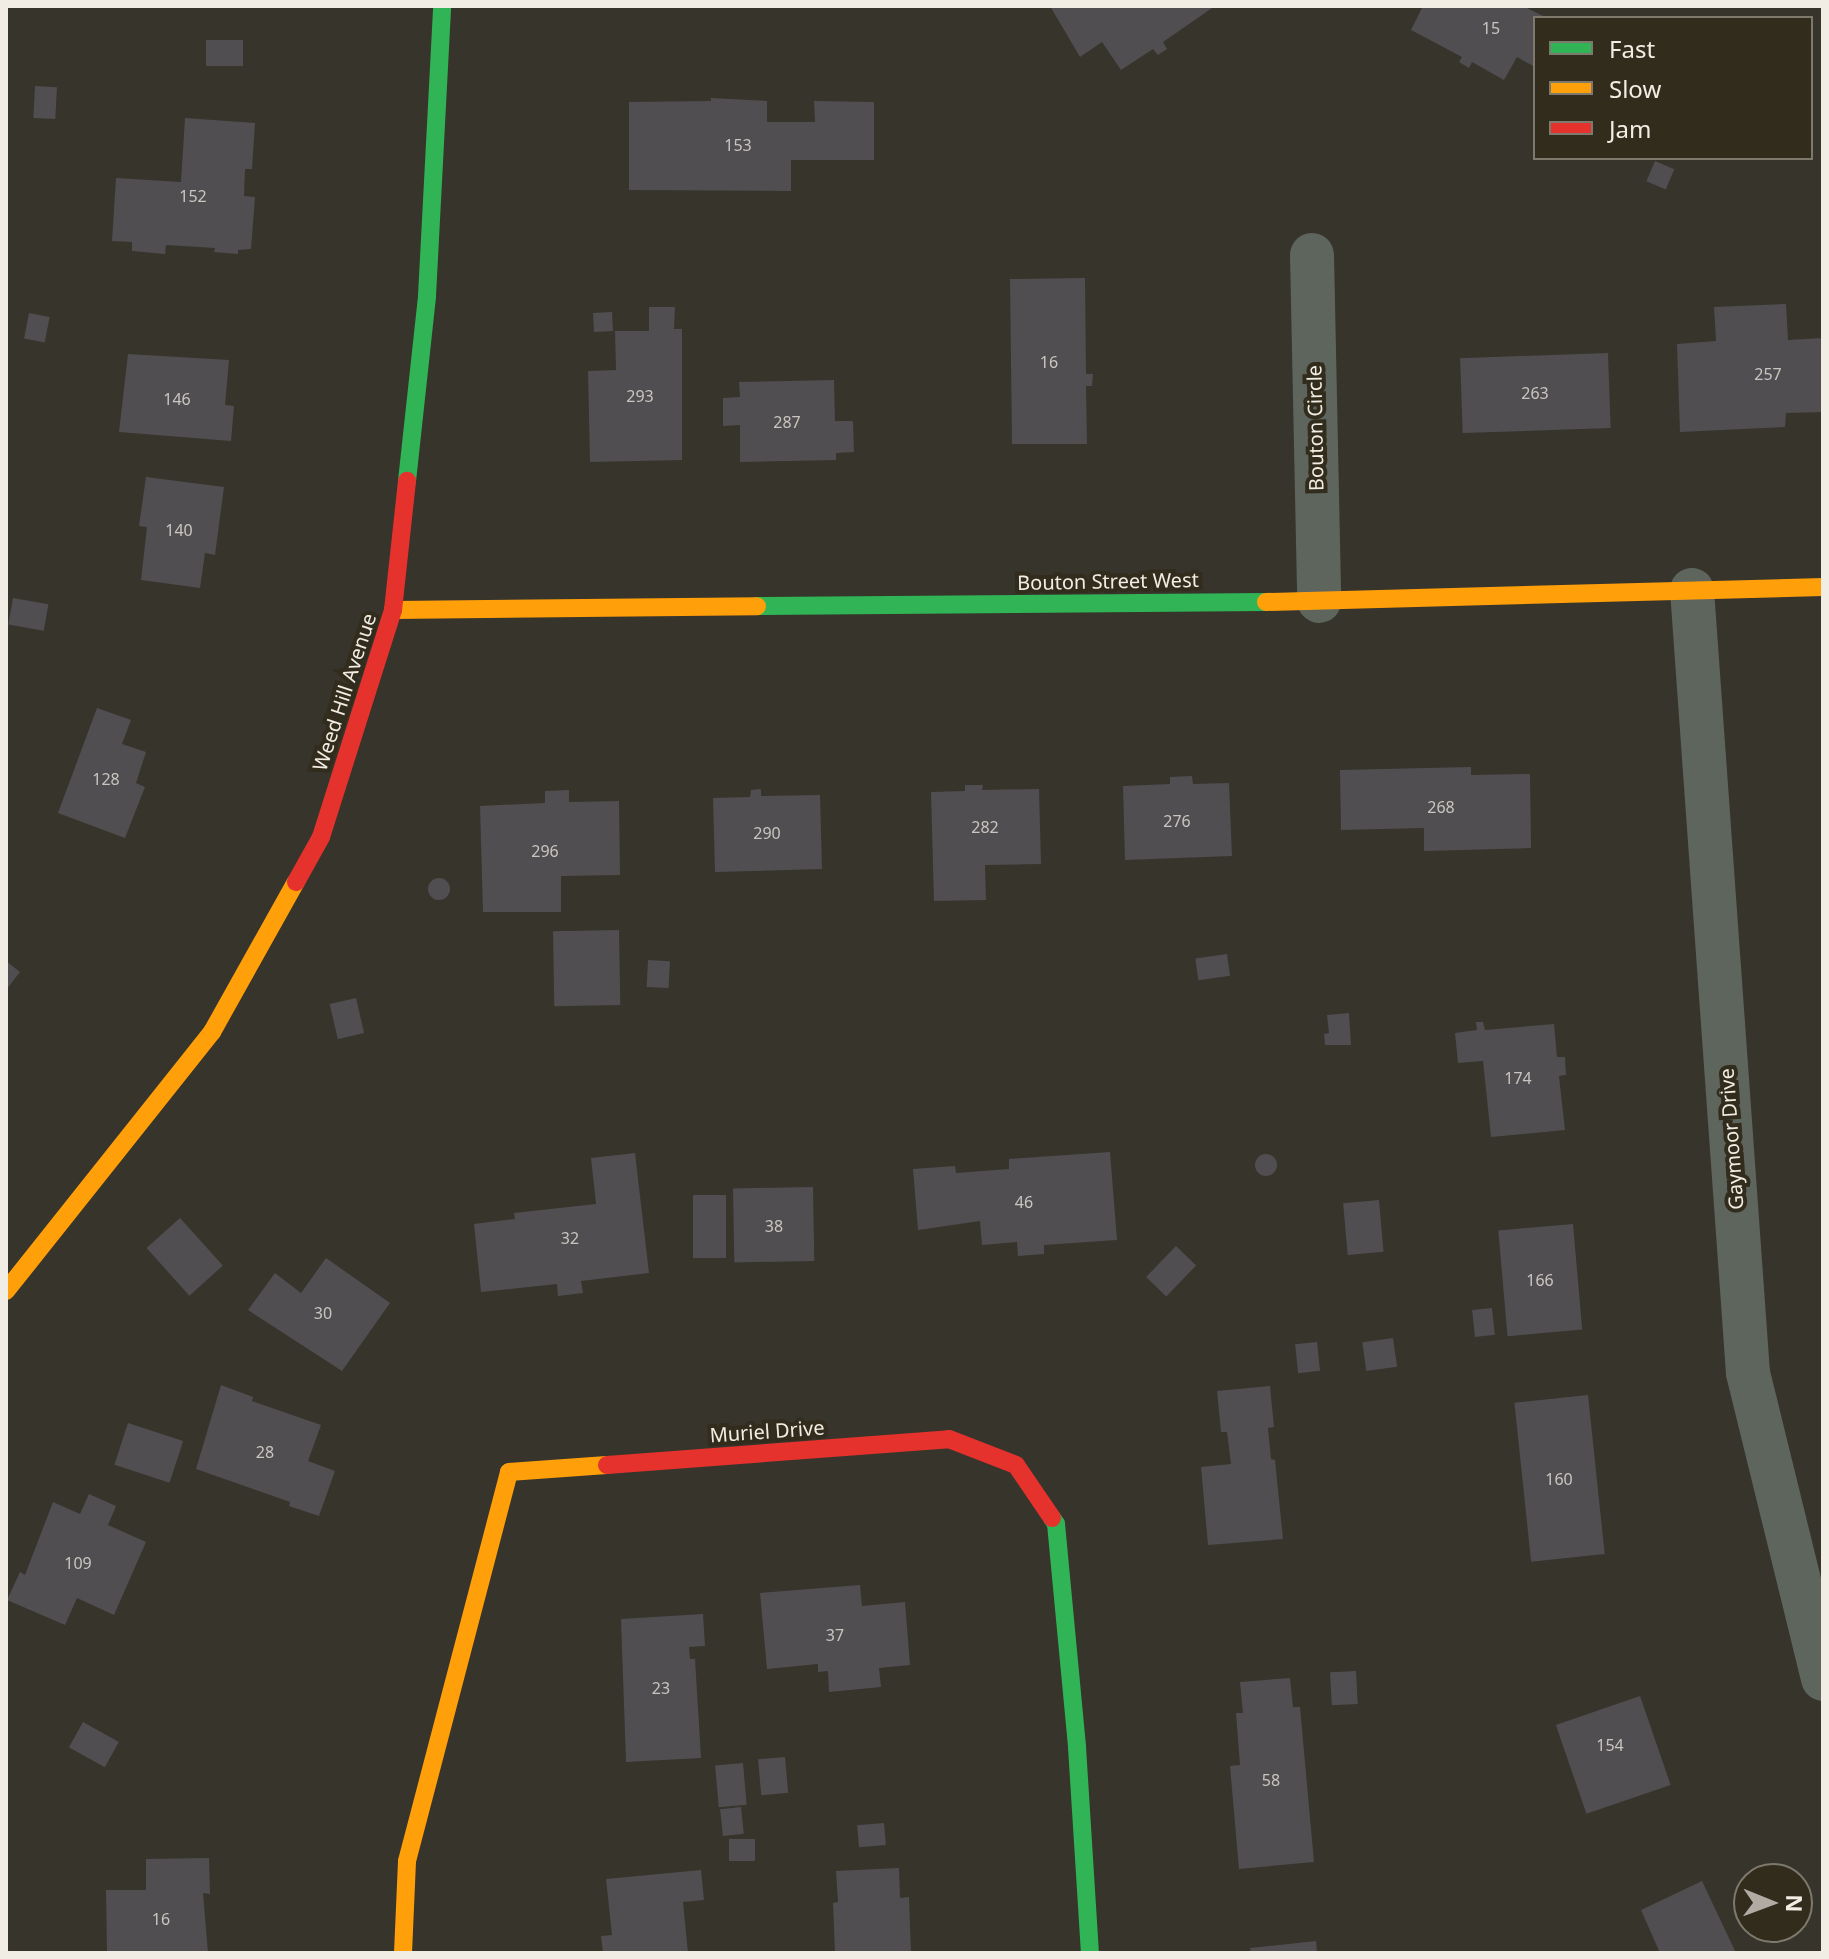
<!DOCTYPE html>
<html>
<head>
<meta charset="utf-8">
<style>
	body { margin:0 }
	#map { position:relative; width:1829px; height:1959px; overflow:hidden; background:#37342c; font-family:"Noto Sans",sans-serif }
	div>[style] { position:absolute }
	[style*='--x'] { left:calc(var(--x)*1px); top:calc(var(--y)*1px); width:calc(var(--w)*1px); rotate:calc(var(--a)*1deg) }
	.building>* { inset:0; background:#504e51; transform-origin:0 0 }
	.round { border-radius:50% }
	.street>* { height:44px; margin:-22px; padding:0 22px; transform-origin:22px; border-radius:22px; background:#5e655d }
	.fast>* { height:18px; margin:-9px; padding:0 9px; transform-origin:9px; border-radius:9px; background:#30b455 }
	.slow>* { height:18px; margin:-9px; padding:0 9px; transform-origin:9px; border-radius:9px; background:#ff9f0a }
	.jam>* { height:18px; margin:-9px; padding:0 9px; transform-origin:9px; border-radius:9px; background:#e5322d }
	span { translate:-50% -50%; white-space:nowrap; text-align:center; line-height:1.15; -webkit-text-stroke:8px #322c1d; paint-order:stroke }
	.number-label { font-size:16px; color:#c9c5bf }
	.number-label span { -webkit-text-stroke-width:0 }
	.street-label { font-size:20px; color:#f1ede4 }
	.frame { position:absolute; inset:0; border:8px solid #f1ede4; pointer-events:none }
	.legend { position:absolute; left:1533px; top:16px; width:280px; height:144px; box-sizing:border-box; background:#322c1d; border:2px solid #7e796d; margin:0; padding:10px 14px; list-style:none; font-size:24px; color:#f1ede4 }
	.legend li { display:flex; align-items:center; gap:16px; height:40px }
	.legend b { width:40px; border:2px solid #7e796d }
	.north { position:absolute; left:1733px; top:1863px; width:80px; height:80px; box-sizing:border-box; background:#322c1d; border:2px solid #7e796d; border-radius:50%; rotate:91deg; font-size:22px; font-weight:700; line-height:32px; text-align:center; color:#f1ede4 }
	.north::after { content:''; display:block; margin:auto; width:28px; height:36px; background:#b0aca4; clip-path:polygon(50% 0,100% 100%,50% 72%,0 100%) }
</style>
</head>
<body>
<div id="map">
	<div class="building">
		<i style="clip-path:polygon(1050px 6px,1215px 6px,1163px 42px,1167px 49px,1158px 55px,1153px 49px,1121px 70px,1102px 42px,1080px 57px)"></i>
		<i style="clip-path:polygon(1423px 6px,1523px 6px,1547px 18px,1535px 18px,1535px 67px,1517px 57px,1504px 80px,1472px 62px,1469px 68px,1459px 62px,1462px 57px,1411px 30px)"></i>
		<i style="left:206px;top:40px;width:37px;height:26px"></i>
		<i style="left:35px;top:86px;width:22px;height:32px;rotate:3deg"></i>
		<i style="clip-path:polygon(711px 98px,767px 101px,767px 122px,815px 122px,814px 101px,874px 102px,874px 160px,791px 160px,791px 191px,629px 190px,629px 102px,711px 101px)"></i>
		<i style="clip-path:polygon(185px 118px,255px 123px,252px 169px,245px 169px,244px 196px,255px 197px,251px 249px,238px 250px,238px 254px,214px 252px,215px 248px,166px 245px,165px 254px,132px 251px,132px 242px,112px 241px,116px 178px,181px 182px)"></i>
		<i style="left:1655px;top:161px;width:21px;height:22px;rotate:23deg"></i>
		<i style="clip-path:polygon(1085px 278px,1086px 374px,1093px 374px,1092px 386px,1086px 386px,1087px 444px,1012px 444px,1010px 279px)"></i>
		<i style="clip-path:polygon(1786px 304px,1788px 340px,1823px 338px,1823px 412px,1786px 413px,1785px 427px,1680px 432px,1677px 344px,1716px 341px,1714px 307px)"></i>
		<i style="clip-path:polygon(649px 307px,675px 307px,674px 329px,682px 329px,682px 460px,590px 462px,588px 371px,616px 370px,615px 331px,649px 331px)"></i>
		<i style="left:612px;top:312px;width:19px;height:19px;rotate:87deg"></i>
		<i style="left:29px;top:313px;width:21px;height:26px;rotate:11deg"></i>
		<i style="left:1608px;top:353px;width:75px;height:148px;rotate:88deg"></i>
		<i style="clip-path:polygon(128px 354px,229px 360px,225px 405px,234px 406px,231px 441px,119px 432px)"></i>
		<i style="clip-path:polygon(834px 380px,835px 421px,853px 421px,854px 452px,836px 453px,836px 460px,740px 462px,740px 425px,723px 426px,723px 398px,740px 397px,739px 382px)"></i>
		<i style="clip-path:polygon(146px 477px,224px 487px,215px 555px,205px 553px,200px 588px,141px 580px,147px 527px,139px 526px)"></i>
		<i style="left:13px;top:598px;width:36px;height:27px;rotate:10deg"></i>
		<i style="clip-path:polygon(97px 708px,131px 720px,122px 744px,146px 752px,136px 783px,145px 787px,125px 838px,58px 813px)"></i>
		<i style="clip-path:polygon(1471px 767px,1471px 775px,1530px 774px,1531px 848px,1424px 851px,1424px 828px,1341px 830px,1340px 770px)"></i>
		<i style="clip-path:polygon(1192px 776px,1193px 784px,1229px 783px,1232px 856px,1125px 860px,1123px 786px,1170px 784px,1170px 777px)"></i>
		<i style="clip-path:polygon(965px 785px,983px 785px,982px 790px,1039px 789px,1041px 864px,985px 865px,986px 900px,934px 901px,931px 792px,965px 791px)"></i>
		<i style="clip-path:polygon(761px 789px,761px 796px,820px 795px,822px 869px,715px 872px,713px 798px,750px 797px,751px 790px)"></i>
		<i style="clip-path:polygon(569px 790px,569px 802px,619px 801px,620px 875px,561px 876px,561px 912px,483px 912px,480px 806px,545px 803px,545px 791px)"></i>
		<i class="round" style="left:428px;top:878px;width:22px;height:22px"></i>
		<i style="left:619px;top:930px;width:75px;height:66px;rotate:89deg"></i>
		<i style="left:1227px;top:954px;width:22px;height:32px;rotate:82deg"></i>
		<i style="left:648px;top:960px;width:22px;height:27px;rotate:3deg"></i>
		<i style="clip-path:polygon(6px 961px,20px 972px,6px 990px)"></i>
		<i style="left:356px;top:998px;width:36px;height:27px;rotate:77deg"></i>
		<i style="clip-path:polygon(1349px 1013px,1351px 1045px,1325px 1045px,1324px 1034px,1329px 1033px,1327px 1015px)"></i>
		<i style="clip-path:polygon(1476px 1022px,1483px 1022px,1485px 1030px,1554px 1024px,1557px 1057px,1565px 1057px,1566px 1075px,1559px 1076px,1565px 1130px,1491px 1137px,1483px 1061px,1458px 1063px,1455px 1033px,1477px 1030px)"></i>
		<i style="clip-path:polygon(1110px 1152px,1117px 1240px,1044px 1245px,1044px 1254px,1018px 1256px,1017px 1242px,982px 1245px,980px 1221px,918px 1230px,913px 1169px,955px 1166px,956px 1173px,1009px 1169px,1009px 1159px)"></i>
		<i style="clip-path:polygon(635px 1153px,649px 1273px,581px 1281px,583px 1293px,558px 1296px,557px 1284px,481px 1292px,474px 1224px,515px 1219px,514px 1213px,596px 1204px,591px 1158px)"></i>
		<i class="round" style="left:1255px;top:1154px;width:22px;height:22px"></i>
		<i style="left:813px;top:1187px;width:74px;height:80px;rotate:89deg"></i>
		<i style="left:726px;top:1195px;width:63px;height:33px;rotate:90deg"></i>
		<i style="left:1379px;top:1200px;width:52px;height:36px;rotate:85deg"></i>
		<i style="left:180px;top:1218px;width:64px;height:45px;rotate:48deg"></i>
		<i style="left:1573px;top:1224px;width:106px;height:75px;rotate:85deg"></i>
		<i style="left:1176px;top:1246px;width:28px;height:43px;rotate:44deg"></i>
		<i style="clip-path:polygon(326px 1258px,390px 1303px,342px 1371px,248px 1310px,275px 1273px,301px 1293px)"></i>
		<i style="left:1492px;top:1308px;width:27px;height:20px;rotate:84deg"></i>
		<i style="left:1393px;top:1338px;width:29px;height:31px;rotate:82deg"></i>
		<i style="left:1317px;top:1342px;width:29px;height:22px;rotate:84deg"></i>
		<i style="clip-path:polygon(221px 1385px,253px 1397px,252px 1401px,321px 1425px,308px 1461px,335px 1471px,319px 1516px,289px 1506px,290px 1502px,196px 1469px)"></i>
		<i style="clip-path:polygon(1270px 1386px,1274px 1427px,1268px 1428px,1271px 1459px,1275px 1460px,1283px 1539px,1208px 1545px,1201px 1467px,1231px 1464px,1227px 1432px,1221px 1432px,1217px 1391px)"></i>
		<i style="left:1588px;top:1395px;width:160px;height:74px;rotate:84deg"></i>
		<i style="left:128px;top:1423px;width:58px;height:44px;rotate:18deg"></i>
		<i style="clip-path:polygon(89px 1494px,116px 1506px,108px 1525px,146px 1542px,114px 1615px,77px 1598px,65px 1625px,7px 1600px,20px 1572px,25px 1575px,53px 1502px,80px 1514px)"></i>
		<i style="clip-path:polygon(860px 1585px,862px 1606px,905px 1602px,910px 1665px,879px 1668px,881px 1687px,829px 1692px,828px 1671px,818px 1672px,818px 1664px,767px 1669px,760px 1593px)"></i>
		<i style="clip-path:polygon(703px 1614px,705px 1646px,689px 1647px,690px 1659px,695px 1659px,701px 1758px,626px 1762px,621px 1619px)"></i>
		<i style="left:1356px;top:1671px;width:33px;height:26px;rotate:87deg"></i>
		<i style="clip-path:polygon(1290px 1678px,1293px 1707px,1300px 1707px,1314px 1862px,1239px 1869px,1230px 1766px,1240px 1765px,1236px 1713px,1243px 1713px,1240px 1682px)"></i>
		<i style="left:1640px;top:1696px;width:94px;height:89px;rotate:71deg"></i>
		<i style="left:83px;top:1722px;width:41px;height:29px;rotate:29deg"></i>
		<i style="left:785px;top:1757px;width:36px;height:27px;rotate:85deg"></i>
		<i style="left:743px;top:1763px;width:42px;height:28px;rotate:85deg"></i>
		<i style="left:741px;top:1807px;width:27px;height:21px;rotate:84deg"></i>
		<i style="left:884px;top:1823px;width:22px;height:27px;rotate:85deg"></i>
		<i style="left:729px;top:1839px;width:26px;height:22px"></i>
		<i style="clip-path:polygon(209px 1858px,210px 1894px,203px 1893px,208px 1953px,107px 1953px,106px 1890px,146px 1890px,146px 1859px)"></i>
		<i style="clip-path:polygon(899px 1868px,900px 1898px,909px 1897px,911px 1953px,835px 1953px,833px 1903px,838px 1902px,836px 1871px)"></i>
		<i style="clip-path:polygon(701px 1870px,704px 1900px,683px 1902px,688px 1953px,603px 1953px,601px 1936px,612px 1935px,606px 1879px)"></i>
		<i style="clip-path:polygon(1702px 1881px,1736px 1953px,1660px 1953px,1641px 1910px)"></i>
		<i style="clip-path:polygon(1316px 1941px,1317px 1953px,1251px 1953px,1250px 1948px)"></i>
	</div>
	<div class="street">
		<i style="--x:1312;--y:255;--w:346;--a:88.8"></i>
		<i style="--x:1692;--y:590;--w:785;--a:85.91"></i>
		<i style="--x:1748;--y:1373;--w:315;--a:76.2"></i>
	</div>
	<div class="fast">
		<i style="--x:407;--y:481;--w:186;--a:-83.8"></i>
		<i style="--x:427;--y:296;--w:290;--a:-87"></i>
		<i style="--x:757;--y:606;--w:509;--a:-0.45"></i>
		<i style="--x:1052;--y:1518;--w:7;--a:56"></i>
		<i style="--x:1056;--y:1524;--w:224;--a:84.6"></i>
		<i style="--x:1077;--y:1747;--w:206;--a:86.4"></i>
	</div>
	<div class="slow">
		<i style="--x:1266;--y:602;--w:557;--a:-1.54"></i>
		<i style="--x:393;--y:610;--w:364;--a:-0.6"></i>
		<i style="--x:6;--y:1291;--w:331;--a:-51.5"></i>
		<i style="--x:212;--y:1032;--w:172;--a:-60.8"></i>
		<i style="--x:403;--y:1953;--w:92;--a:-87.5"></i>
		<i style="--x:407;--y:1861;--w:402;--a:-75.3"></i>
		<i style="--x:509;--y:1472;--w:98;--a:-4.1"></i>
	</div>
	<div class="jam">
		<i style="--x:296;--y:882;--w:51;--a:-60.9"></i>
		<i style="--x:321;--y:837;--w:238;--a:-72.4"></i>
		<i style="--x:393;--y:610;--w:130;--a:-83.8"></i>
		<i style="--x:607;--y:1465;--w:343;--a:-4.3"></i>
		<i style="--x:949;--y:1439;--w:72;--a:21.2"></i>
		<i style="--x:1016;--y:1465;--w:64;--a:55.8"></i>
	</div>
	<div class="number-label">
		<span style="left:1491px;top:28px">15</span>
		<span style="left:738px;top:145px">153</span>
		<span style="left:193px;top:196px">152</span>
		<span style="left:1049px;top:362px">16</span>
		<span style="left:1768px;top:374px">257</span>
		<span style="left:1535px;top:393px">263</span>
		<span style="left:640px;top:396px">293</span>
		<span style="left:177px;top:399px">146</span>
		<span style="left:787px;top:422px">287</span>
		<span style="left:179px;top:530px">140</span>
		<span style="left:106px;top:779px">128</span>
		<span style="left:1441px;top:807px">268</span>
		<span style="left:1177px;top:821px">276</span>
		<span style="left:985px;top:827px">282</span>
		<span style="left:767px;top:833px">290</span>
		<span style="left:545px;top:851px">296</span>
		<span style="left:1518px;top:1078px">174</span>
		<span style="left:1024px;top:1202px">46</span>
		<span style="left:774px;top:1226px">38</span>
		<span style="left:570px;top:1238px">32</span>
		<span style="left:1540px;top:1280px">166</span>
		<span style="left:323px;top:1313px">30</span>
		<span style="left:265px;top:1452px">28</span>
		<span style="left:1559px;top:1479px">160</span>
		<span style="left:78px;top:1563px">109</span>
		<span style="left:835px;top:1635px">37</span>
		<span style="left:661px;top:1688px">23</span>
		<span style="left:1610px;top:1745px">154</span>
		<span style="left:1271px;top:1780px">58</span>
		<span style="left:161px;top:1919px">16</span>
	</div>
	<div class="street-label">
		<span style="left:1315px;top:428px;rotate:-91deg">Bouton Circle</span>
		<span style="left:1108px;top:581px;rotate:-1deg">Bouton Street West</span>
		<span style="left:344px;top:692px;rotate:-72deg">Weed Hill Avenue</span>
		<span style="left:1731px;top:1139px;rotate:-94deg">Gaymoor Drive</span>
		<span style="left:767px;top:1431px;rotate:-4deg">Muriel Drive</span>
	</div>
	<div class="frame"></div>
	<ul class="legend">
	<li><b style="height:10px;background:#30b455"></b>Fast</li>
	<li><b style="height:10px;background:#ff9f0a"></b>Slow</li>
	<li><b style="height:10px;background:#e5322d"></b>Jam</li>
	</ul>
	<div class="north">N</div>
</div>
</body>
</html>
